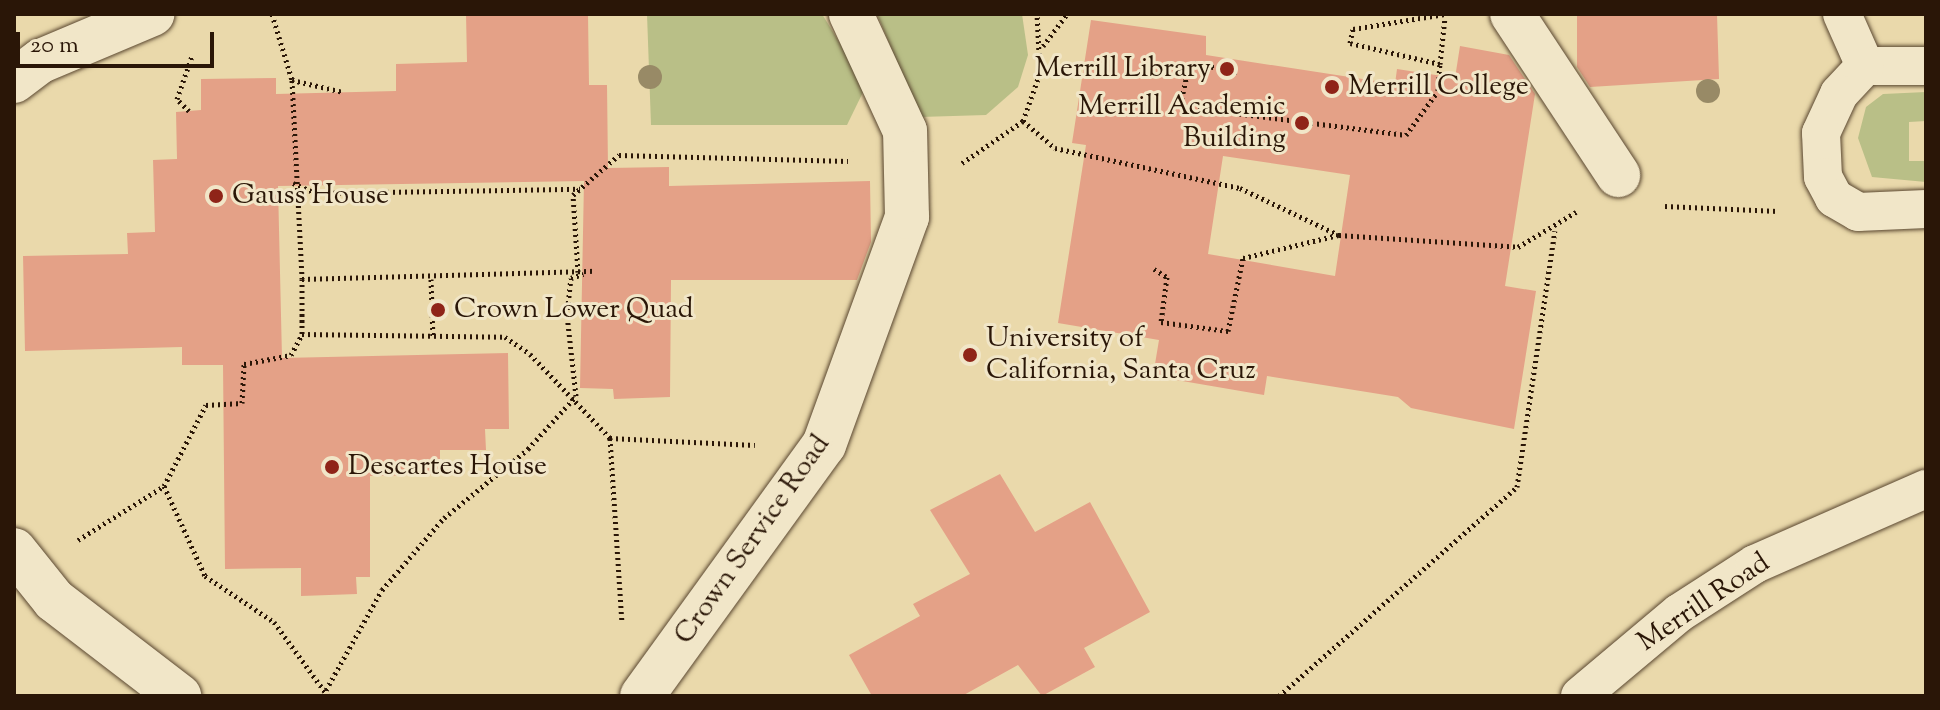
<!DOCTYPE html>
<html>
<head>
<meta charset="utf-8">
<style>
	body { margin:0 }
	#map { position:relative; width:1940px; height:710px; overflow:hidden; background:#ead9ab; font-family:"Sorts Mill Goudy",serif }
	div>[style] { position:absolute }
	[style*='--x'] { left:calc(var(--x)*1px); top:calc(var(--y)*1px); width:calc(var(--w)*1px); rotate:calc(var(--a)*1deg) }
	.green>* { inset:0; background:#b9bf87 }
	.building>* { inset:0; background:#e4a187 }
	.path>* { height:5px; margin-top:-2.5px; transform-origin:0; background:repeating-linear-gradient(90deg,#2a1607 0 2px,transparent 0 6px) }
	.roads { filter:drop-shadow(0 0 2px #5a4730) drop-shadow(0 0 2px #5a4730) }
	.service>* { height:38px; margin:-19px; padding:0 19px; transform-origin:19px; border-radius:19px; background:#f1e6c8 }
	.minor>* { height:44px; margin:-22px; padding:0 22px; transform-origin:22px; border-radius:22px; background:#f1e6c8 }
	.trees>* { width:24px; height:24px; margin:-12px; border-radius:50%; background:#988a66 }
	.dots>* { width:22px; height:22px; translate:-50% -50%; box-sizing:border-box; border:4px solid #f1e6c8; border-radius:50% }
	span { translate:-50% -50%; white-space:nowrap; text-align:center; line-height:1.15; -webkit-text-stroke:6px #f1e6c8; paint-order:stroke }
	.poi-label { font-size:28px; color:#2a1607 }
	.right { translate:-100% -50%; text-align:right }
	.left { translate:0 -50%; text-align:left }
	.street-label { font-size:28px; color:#2a1607 }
	.frame { position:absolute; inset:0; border:16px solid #2a1607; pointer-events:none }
	.scale { position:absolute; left:16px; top:32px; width:198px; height:36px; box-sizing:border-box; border:4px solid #2a1607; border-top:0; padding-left:10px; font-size:24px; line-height:28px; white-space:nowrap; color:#2a1607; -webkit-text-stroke:6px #f1e6c8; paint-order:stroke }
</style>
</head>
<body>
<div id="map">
	<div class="green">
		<i style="clip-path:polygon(647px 14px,822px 14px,866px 86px,847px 125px,651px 125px)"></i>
		<i style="clip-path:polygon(877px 14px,1022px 14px,1028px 55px,1018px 87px,986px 115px,920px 117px)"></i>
		<i style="clip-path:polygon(1926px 92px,1926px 121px,1909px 122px,1909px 161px,1926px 161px,1926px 182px,1872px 177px,1858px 138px,1866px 107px,1883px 94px)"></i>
	</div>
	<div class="building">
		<i style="clip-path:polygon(466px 14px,588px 14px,589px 85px,607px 85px,608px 168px,669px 167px,669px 186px,870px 181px,871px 242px,857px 280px,671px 280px,670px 397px,614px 399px,613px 389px,580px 388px,584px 181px,278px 186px,282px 358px,508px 353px,509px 429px,485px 429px,486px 450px,440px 450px,440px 475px,370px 476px,370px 577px,356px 577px,357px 594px,301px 596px,301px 568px,225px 569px,223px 365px,182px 365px,182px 347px,25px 351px,23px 256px,128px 254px,127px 233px,155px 232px,153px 160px,177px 159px,176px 112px,201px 110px,201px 79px,276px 78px,276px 94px,396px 91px,396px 64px,467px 62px)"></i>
		<i style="clip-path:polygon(1577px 14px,1717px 14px,1719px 79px,1590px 87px,1577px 67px)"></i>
		<i style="clip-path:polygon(evenodd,1091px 20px,1206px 36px,1206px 55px,1395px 84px,1397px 69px,1455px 78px,1460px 46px,1509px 55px,1535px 94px,1505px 286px,1536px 291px,1514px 429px,1411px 408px,1398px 397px,1267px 376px,1264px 395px,1153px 376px,1159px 340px,1058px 323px,1086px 145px,1072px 143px,1091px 20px,1223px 156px,1350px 175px,1335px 276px,1208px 254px,1223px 156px)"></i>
		<i style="clip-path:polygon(1000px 474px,1035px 532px,1090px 502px,1150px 612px,1084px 648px,1095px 667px,1042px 696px,1018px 665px,962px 696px,872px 696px,849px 655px,920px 616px,913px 604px,970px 574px,930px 510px)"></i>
	</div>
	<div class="path">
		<i style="--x:272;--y:14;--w:69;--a:73.1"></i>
		<i style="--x:292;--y:80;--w:199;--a:87.1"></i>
		<i style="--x:302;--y:279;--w:294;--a:-1.6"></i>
		<i style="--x:1043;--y:46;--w:40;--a:-53"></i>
		<i style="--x:1440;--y:64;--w:47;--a:-83.9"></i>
		<i style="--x:1237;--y:72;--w:48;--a:-168"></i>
		<i style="--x:1190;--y:62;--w:45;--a:102.8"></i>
		<i style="--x:1180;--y:106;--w:228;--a:7.3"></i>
		<i style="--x:1406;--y:135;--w:54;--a:-54"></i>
		<i style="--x:1438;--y:91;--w:27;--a:-86"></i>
		<i style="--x:1440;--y:64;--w:92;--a:-166.9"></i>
		<i style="--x:1350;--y:43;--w:14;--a:-78"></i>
		<i style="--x:1353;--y:29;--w:93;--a:-9.3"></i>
		<i style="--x:292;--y:80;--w:52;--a:13.2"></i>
		<i style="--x:189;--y:111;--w:17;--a:-135"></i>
		<i style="--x:177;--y:99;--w:46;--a:-70.8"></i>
		<i style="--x:1023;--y:121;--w:42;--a:40.2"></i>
		<i style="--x:1055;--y:148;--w:189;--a:12.2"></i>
		<i style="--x:1240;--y:188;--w:110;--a:25.4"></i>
		<i style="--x:1339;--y:235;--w:179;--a:3.8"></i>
		<i style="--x:1518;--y:247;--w:68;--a:-31.1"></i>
		<i style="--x:962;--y:163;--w:74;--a:-34.5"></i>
		<i style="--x:1023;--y:121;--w:51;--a:-70.5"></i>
		<i style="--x:1040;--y:73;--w:59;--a:-92.9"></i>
		<i style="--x:293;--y:183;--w:24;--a:24"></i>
		<i style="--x:315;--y:193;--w:265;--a:-0.9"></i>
		<i style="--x:1665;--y:206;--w:113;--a:2.5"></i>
		<i style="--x:1154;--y:269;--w:15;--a:32"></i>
		<i style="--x:1167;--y:277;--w:45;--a:97.6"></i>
		<i style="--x:1161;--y:322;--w:68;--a:7.7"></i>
		<i style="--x:1228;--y:331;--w:75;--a:-78.4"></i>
		<i style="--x:1243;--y:258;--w:98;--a:-13.6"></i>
		<i style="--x:578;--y:272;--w:77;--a:-93.7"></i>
		<i style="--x:573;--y:195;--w:61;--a:-41"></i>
		<i style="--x:619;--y:155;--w:229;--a:1.5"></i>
		<i style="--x:431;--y:279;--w:59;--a:88.1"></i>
		<i style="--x:302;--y:334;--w:203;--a:0.8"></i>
		<i style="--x:505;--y:337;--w:30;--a:34"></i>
		<i style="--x:530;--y:354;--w:116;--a:46.4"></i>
		<i style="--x:610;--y:438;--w:185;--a:86.3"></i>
		<i style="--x:610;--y:438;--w:145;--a:2.8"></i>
		<i style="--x:164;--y:486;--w:99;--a:65.5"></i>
		<i style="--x:205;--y:576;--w:83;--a:33.7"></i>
		<i style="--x:274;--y:622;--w:92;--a:53.9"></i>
		<i style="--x:78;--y:540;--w:102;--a:-32.1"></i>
		<i style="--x:164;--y:486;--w:91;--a:-62.6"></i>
		<i style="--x:206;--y:405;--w:36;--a:-3"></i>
		<i style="--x:242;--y:403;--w:39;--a:-87"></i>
		<i style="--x:244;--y:364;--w:48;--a:-10.8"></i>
		<i style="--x:291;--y:355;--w:24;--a:-62"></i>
		<i style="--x:302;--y:334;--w:55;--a:-90"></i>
		<i style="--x:326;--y:690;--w:115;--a:-60.8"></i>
		<i style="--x:382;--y:590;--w:95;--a:-49.3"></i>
		<i style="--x:444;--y:518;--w:109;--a:-39.4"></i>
		<i style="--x:528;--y:449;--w:72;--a:-47.8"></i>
		<i style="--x:576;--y:396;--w:81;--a:-96.3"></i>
		<i style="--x:567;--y:315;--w:37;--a:-84"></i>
		<i style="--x:571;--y:278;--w:13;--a:-18"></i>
		<i style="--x:1279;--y:696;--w:317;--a:-41.3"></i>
		<i style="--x:1517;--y:487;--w:259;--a:-81.6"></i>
	</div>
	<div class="roads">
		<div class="service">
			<i style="--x:1842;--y:14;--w:57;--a:66.1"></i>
			<i style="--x:1926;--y:66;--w:61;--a:180"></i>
			<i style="--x:1865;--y:66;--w:38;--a:133"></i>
			<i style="--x:1839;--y:94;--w:43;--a:114.8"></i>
			<i style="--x:1821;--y:133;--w:44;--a:87.4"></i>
			<i style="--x:1823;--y:177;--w:24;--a:62"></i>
			<i style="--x:1834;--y:198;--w:28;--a:30"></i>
			<i style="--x:1858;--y:212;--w:68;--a:-2.5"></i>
			<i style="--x:1580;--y:696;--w:129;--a:-40"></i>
			<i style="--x:1679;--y:613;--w:90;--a:-32.8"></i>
			<i style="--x:1755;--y:564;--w:187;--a:-23.7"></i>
		</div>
		<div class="minor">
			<i style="--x:1512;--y:14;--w:193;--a:56.6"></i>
			<i style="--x:14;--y:81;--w:34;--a:-37"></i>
			<i style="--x:41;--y:61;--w:121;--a:-22.9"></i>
			<i style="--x:14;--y:550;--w:64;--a:51.3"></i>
			<i style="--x:54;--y:600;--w:158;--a:37.5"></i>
			<i style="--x:642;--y:696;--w:310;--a:-54.1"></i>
			<i style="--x:824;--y:445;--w:243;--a:-70"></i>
			<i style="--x:907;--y:217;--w:86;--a:-91.3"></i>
			<i style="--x:905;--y:131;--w:129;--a:-114.8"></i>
		</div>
	</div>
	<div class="trees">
		<i style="left:650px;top:77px"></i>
		<i style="left:1708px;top:91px"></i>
	</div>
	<div class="dots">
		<i style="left:1227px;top:69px;background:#8f2418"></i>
		<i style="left:1332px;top:87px;background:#8f2418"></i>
		<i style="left:1302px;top:123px;background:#8f2418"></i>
		<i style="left:216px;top:196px;background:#8f2418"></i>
		<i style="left:438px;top:310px;background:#8f2418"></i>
		<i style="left:970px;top:355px;background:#8f2418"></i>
		<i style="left:332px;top:467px;background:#8f2418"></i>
	</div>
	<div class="poi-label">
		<span class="right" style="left:1211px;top:69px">Merrill Library</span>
		<span class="left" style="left:1348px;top:87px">Merrill College</span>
		<span class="right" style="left:1286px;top:123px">Merrill Academic<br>Building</span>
		<span class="left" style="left:232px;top:196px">Gauss House</span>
		<span class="left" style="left:454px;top:310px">Crown Lower Quad</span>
		<span class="left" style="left:986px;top:355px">University of<br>California, Santa Cruz</span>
		<span class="left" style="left:348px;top:467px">Descartes House</span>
	</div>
	<div class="street-label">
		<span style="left:753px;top:540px;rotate:-55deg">Crown Service Road</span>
		<span style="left:1704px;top:603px;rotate:-34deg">Merrill Road</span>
	</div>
	<div class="frame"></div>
	<div class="scale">20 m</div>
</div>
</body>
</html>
